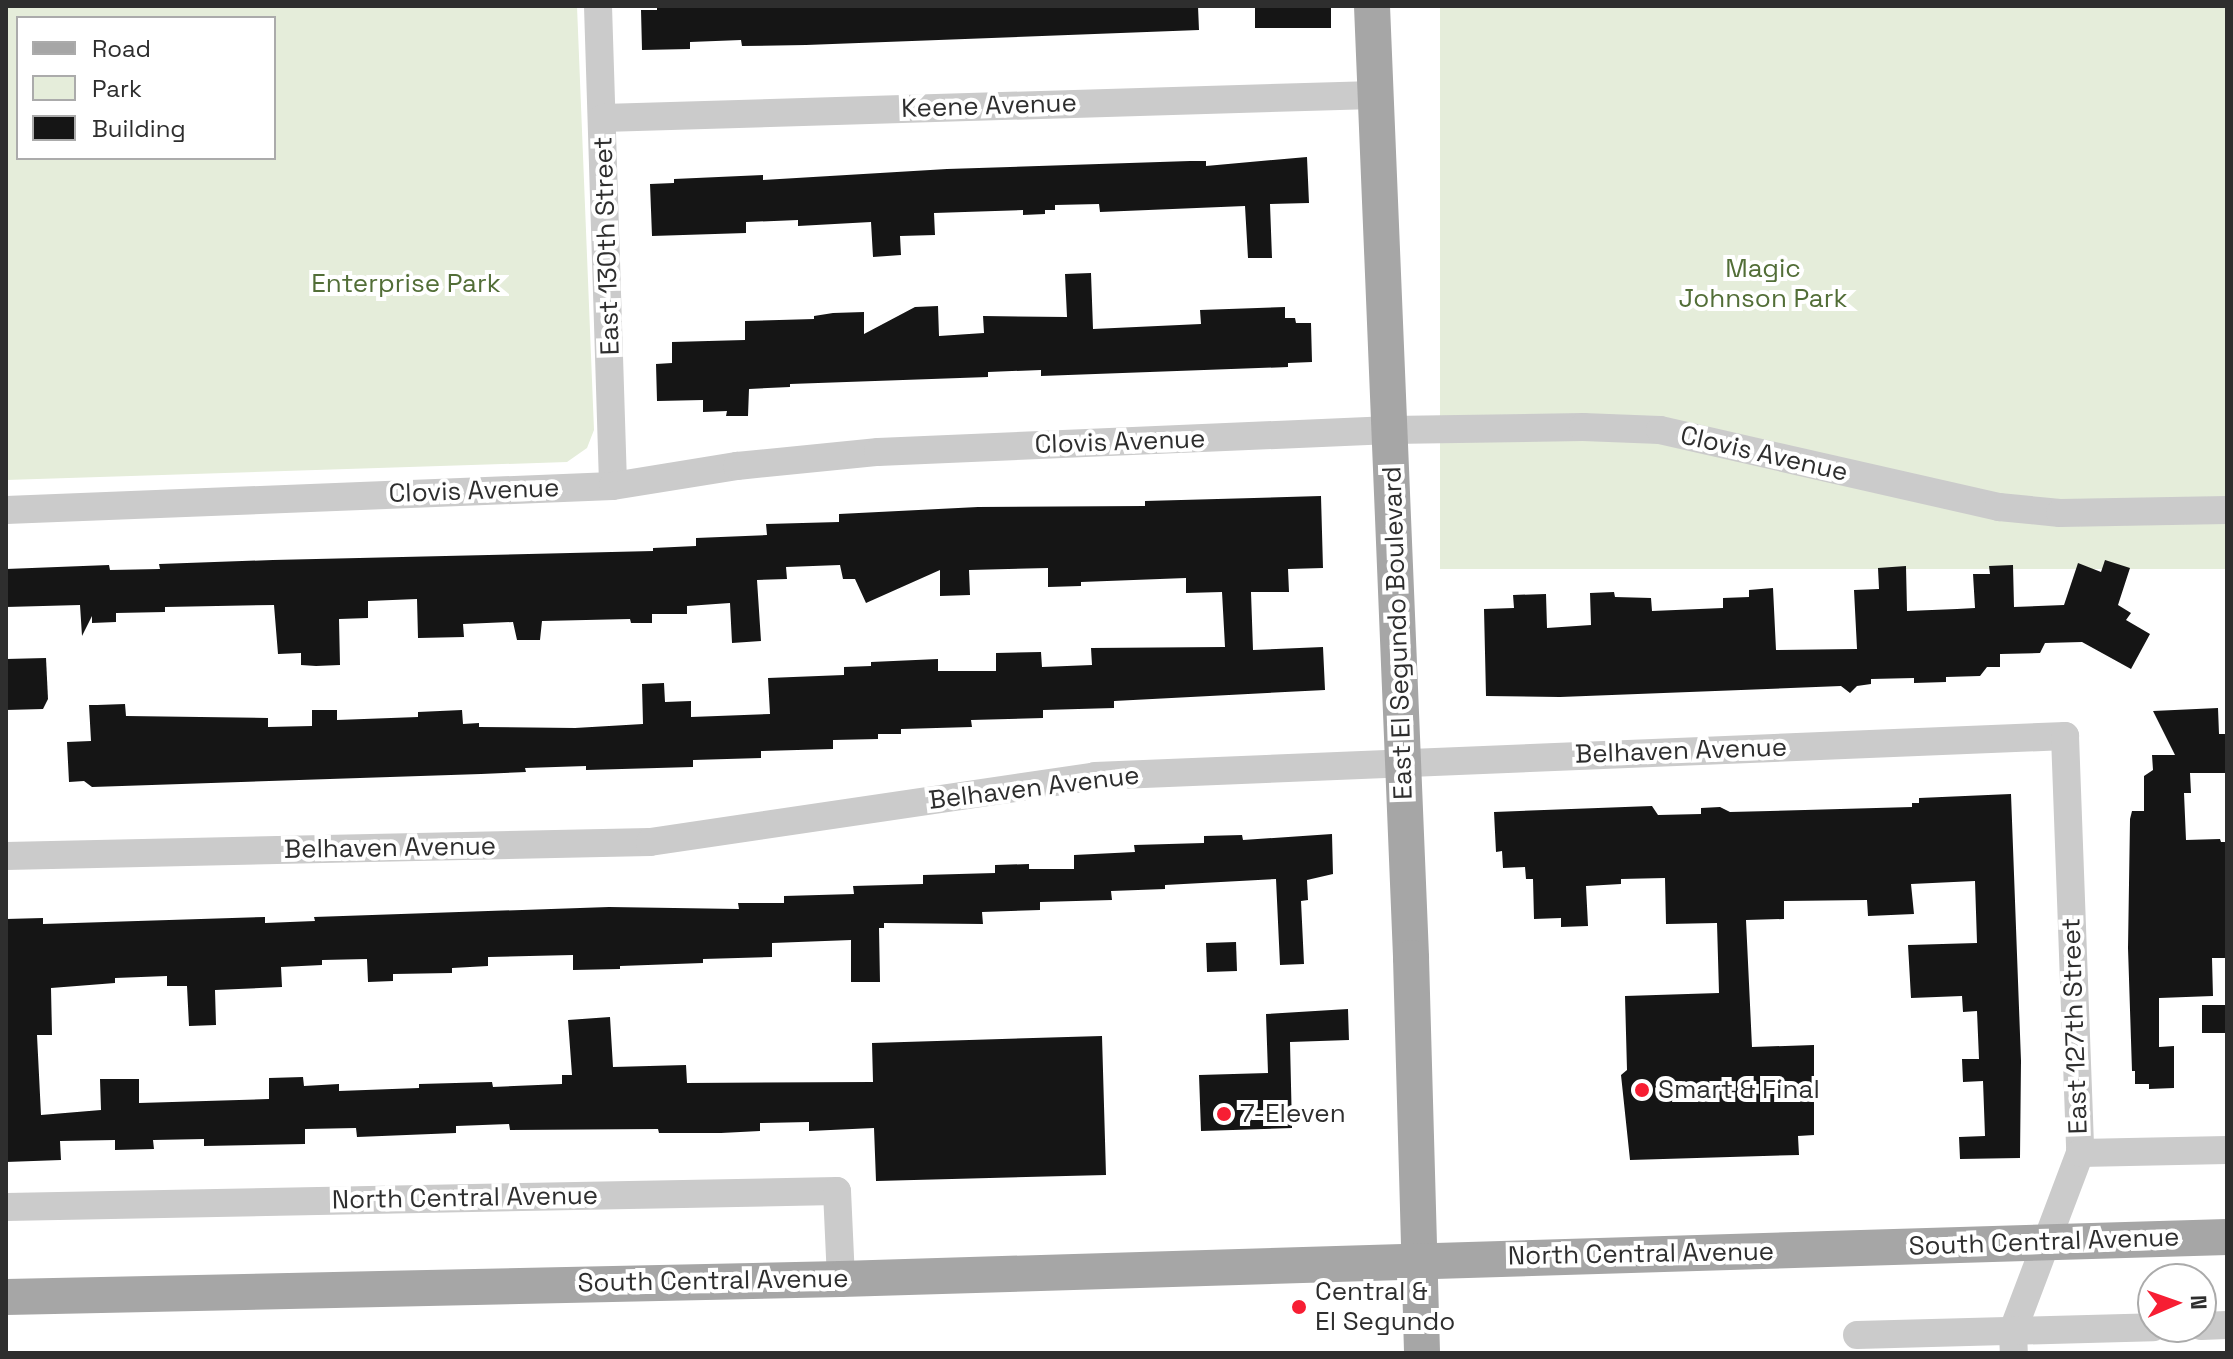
<!DOCTYPE html>
<html>
<head>
<meta charset="utf-8">
<style>
	body { margin:0 }
	#map { position:relative; width:2233px; height:1359px; overflow:hidden; background:#fff; font-family:"Space Grotesk",sans-serif }
	div>[style] { position:absolute }
	[style*='--x'] { left:calc(var(--x)*1px); top:calc(var(--y)*1px); width:calc(var(--w)*1px); rotate:calc(var(--a)*1deg) }
	.green>* { inset:0; background:#e5edda; transform-origin:0 0 }
	.building>* { inset:0; background:#151515; transform-origin:0 0 }
	.minor>* { height:28px; margin:-14px; padding:0 14px; transform-origin:14px; border-radius:14px; background:#cbcbcb }
	.major>* { height:36px; margin:-18px; padding:0 18px; transform-origin:18px; border-radius:18px; background:#a6a6a6 }
	.dots>* { width:22px; height:22px; translate:-50% -50%; box-sizing:border-box; border:4px solid #fff; border-radius:50% }
	span { translate:-50% -50%; white-space:nowrap; text-align:center; line-height:1.15; -webkit-text-stroke:8px #fff; paint-order:stroke }
	.street-label { font-size:26px; color:#2e2e2e }
	.park-label { font-size:26px; color:#526e37 }
	.poi-label { font-size:26px; color:#2e2e2e }
	.left { translate:0 -50%; text-align:left }
	.frame { position:absolute; inset:0; border:8px solid #2e2e2e; pointer-events:none }
	.legend { position:absolute; left:16px; top:16px; width:260px; height:144px; box-sizing:border-box; background:#fff; border:2px solid #ababab; margin:0; padding:10px 14px; list-style:none; font-size:24px; color:#2e2e2e }
	.legend li { display:flex; align-items:center; gap:16px; height:40px }
	.legend b { width:40px; border:2px solid #ababab }
	.north { position:absolute; left:2137px; top:1263px; width:80px; height:80px; box-sizing:border-box; background:#fff; border:2px solid #ababab; border-radius:50%; rotate:88deg; font-size:22px; font-weight:700; line-height:32px; text-align:center; color:#2e2e2e }
	.north::after { content:''; display:block; margin:auto; width:28px; height:36px; background:#f71e33; clip-path:polygon(50% 0,100% 100%,50% 72%,0 100%) }
</style>
</head>
<body>
<div id="map">
	<div class="green">
		<i style="clip-path:polygon(evenodd,6px 6px,577px 6px,594px 430px,587px 448px,567px 462px,6px 480px,6px 6px,18px 18px,274px 18px,274px 158px,18px 158px,18px 18px)"></i>
		<i style="left:1440px;top:6px;width:787px;height:563px"></i>
	</div>
	<div class="building">
		<i style="clip-path:polygon(657px 6px,1198px 6px,1199px 30px,806px 45px,742px 46px,741px 40px,690px 42px,690px 49px,642px 50px,641px 10px,657px 10px)"></i>
		<i style="left:1255px;top:6px;width:76px;height:22px"></i>
		<i style="clip-path:polygon(1307px 157px,1309px 203px,1270px 204px,1272px 258px,1248px 258px,1245px 206px,1100px 212px,1099px 204px,1055px 205px,1055px 210px,1045px 210px,1045px 214px,1023px 215px,1023px 210px,934px 213px,935px 235px,900px 236px,901px 255px,873px 257px,871px 222px,798px 226px,798px 220px,746px 222px,746px 233px,652px 236px,650px 184px,674px 183px,674px 179px,763px 175px,763px 180px,947px 169px,1190px 161px,1206px 161px,1206px 166px)"></i>
		<i style="clip-path:polygon(1091px 273px,1093px 329px,1201px 324px,1200px 310px,1285px 307px,1285px 318px,1295px 318px,1296px 323px,1311px 323px,1312px 362px,1288px 363px,1288px 367px,1041px 376px,1041px 370px,988px 372px,988px 377px,790px 384px,790px 387px,749px 389px,748px 416px,726px 416px,727px 411px,703px 412px,703px 400px,657px 401px,656px 364px,672px 363px,672px 342px,745px 340px,745px 321px,814px 319px,814px 316px,833px 313px,864px 312px,864px 334px,915px 307px,938px 306px,939px 336px,984px 333px,983px 316px,1067px 317px,1065px 274px)"></i>
		<i style="clip-path:polygon(1321px 496px,1323px 568px,1288px 569px,1289px 592px,1251px 592px,1253px 650px,1323px 647px,1325px 690px,1114px 701px,1114px 708px,1043px 710px,1043px 718px,971px 720px,972px 727px,901px 729px,901px 734px,878px 734px,878px 739px,833px 740px,833px 749px,761px 751px,761px 758px,693px 760px,693px 767px,586px 770px,586px 766px,525px 768px,526px 772px,481px 774px,92px 787px,84px 781px,69px 782px,67px 742px,91px 741px,89px 705px,97px 705px,125px 704px,126px 716px,268px 718px,268px 727px,312px 726px,312px 710px,337px 710px,337px 720px,418px 717px,418px 712px,462px 710px,463px 724px,479px 723px,479px 727px,575px 728px,643px 724px,642px 684px,664px 683px,665px 702px,691px 701px,691px 717px,770px 714px,768px 678px,844px 675px,844px 667px,871px 666px,871px 662px,938px 659px,938px 671px,996px 671px,996px 653px,1041px 652px,1042px 667px,1092px 665px,1091px 648px,1225px 647px,1222px 592px,1186px 593px,1186px 578px,1081px 582px,1081px 586px,1048px 587px,1048px 568px,969px 570px,970px 595px,940px 596px,940px 570px,866px 603px,855px 579px,843px 579px,840px 565px,786px 567px,787px 579px,757px 580px,761px 641px,732px 643px,730px 603px,687px 606px,687px 614px,652px 614px,652px 623px,631px 623px,630px 619px,542px 621px,540px 640px,517px 640px,513px 622px,463px 624px,464px 637px,418px 638px,417px 599px,368px 601px,368px 618px,339px 619px,340px 665px,316px 666px,301px 665px,301px 653px,278px 654px,274px 605px,165px 607px,165px 612px,116px 613px,116px 622px,92px 623px,92px 616px,82px 636px,80px 605px,6px 607px,6px 569px,109px 565px,110px 570px,160px 569px,159px 564px,273px 560px,653px 551px,653px 548px,696px 546px,696px 538px,767px 535px,766px 524px,839px 522px,839px 514px,978px 507px,1145px 506px,1145px 501px)"></i>
		<i style="clip-path:polygon(2105px 560px,2130px 568px,2118px 605px,2131px 613px,2126px 620px,2150px 634px,2131px 669px,2082px 642px,2045px 643px,2040px 653px,2000px 654px,2000px 667px,1987px 667px,1980px 676px,1946px 677px,1946px 682px,1914px 683px,1914px 678px,1871px 679px,1871px 684px,1857px 686px,1850px 693px,1841px 686px,1560px 697px,1486px 696px,1484px 609px,1514px 608px,1513px 595px,1546px 594px,1547px 628px,1591px 625px,1590px 593px,1614px 592px,1615px 597px,1651px 598px,1652px 611px,1723px 608px,1723px 598px,1749px 597px,1749px 590px,1773px 588px,1776px 650px,1857px 649px,1854px 590px,1879px 589px,1878px 568px,1906px 566px,1907px 611px,1957px 609px,1975px 608px,1973px 574px,1990px 574px,1989px 566px,2013px 565px,2014px 607px,2064px 605px,2078px 563px,2101px 572px)"></i>
		<i style="clip-path:polygon(46px 658px,48px 699px,43px 709px,6px 710px,6px 659px)"></i>
		<i style="clip-path:polygon(2218px 708px,2219px 734px,2227px 734px,2227px 773px,2190px 773px,2191px 793px,2184px 793px,2186px 840px,2220px 839px,2221px 842px,2227px 842px,2227px 958px,2212px 958px,2213px 996px,2159px 998px,2159px 1047px,2174px 1046px,2174px 1088px,2149px 1089px,2149px 1084px,2135px 1084px,2135px 1071px,2132px 1071px,2128px 948px,2130px 819px,2132px 811px,2144px 811px,2144px 776px,2153px 770px,2152px 755px,2175px 755px,2153px 711px)"></i>
		<i style="clip-path:polygon(2011px 794px,2021px 1061px,2020px 1158px,1960px 1159px,1959px 1137px,1985px 1136px,1983px 1081px,1963px 1082px,1962px 1059px,1979px 1059px,1977px 1011px,1963px 1012px,1962px 996px,1911px 998px,1908px 945px,1977px 943px,1975px 881px,1911px 884px,1914px 914px,1868px 916px,1867px 900px,1784px 901px,1784px 919px,1746px 920px,1752px 1047px,1814px 1045px,1814px 1135px,1798px 1136px,1799px 1155px,1630px 1160px,1621px 1075px,1627px 1070px,1625px 996px,1719px 993px,1717px 923px,1666px 924px,1665px 878px,1621px 879px,1621px 884px,1586px 886px,1588px 926px,1561px 927px,1561px 918px,1534px 919px,1533px 879px,1526px 879px,1525px 867px,1503px 868px,1502px 851px,1496px 852px,1494px 812px,1652px 806px,1658px 815px,1701px 814px,1701px 808px,1720px 807px,1730px 812px,1912px 807px,1912px 803px,1919px 803px,1919px 798px)"></i>
		<i style="clip-path:polygon(1332px 834px,1333px 874px,1307px 880px,1308px 900px,1301px 901px,1304px 964px,1280px 965px,1276px 879px,1165px 885px,1165px 889px,1111px 891px,1112px 900px,1040px 902px,1040px 910px,982px 912px,983px 924px,884px 923px,884px 928px,879px 928px,880px 982px,851px 982px,851px 940px,772px 943px,772px 957px,703px 959px,703px 963px,620px 966px,620px 969px,573px 970px,573px 955px,488px 957px,488px 966px,452px 968px,452px 973px,393px 974px,393px 981px,368px 982px,367px 959px,322px 960px,322px 965px,281px 967px,282px 987px,215px 990px,216px 1025px,189px 1026px,187px 986px,167px 986px,167px 976px,115px 978px,115px 983px,51px 988px,52px 1035px,37px 1035px,41px 1115px,101px 1110px,100px 1079px,139px 1079px,139px 1103px,269px 1099px,269px 1078px,303px 1077px,304px 1086px,339px 1084px,339px 1091px,419px 1088px,419px 1084px,492px 1082px,493px 1087px,562px 1084px,562px 1075px,572px 1075px,568px 1020px,610px 1017px,613px 1067px,686px 1065px,687px 1083px,873px 1082px,872px 1043px,1102px 1036px,1106px 1175px,876px 1181px,874px 1128px,809px 1131px,809px 1122px,760px 1123px,760px 1131px,721px 1133px,659px 1133px,658px 1129px,510px 1130px,509px 1124px,456px 1126px,456px 1133px,357px 1137px,356px 1128px,305px 1129px,305px 1144px,204px 1146px,204px 1139px,153px 1140px,154px 1149px,115px 1150px,115px 1140px,60px 1141px,61px 1160px,6px 1162px,6px 919px,43px 918px,43px 924px,265px 917px,265px 923px,315px 921px,314px 917px,609px 907px,739px 909px,738px 903px,784px 903px,784px 896px,854px 894px,853px 886px,923px 884px,923px 875px,995px 873px,995px 865px,1029px 864px,1029px 869px,1074px 869px,1074px 855px,1135px 852px,1134px 845px,1204px 843px,1204px 836px,1242px 835px,1243px 840px)"></i>
		<i style="left:1236px;top:942px;width:29px;height:30px;rotate:88deg"></i>
		<i style="left:2227px;top:1005px;width:28px;height:25px;rotate:90deg"></i>
		<i style="clip-path:polygon(1348px 1009px,1349px 1040px,1290px 1042px,1292px 1128px,1201px 1131px,1199px 1075px,1268px 1073px,1266px 1014px)"></i>
	</div>
	<div class="minor">
		<i style="--x:598;--y:6;--w:480;--a:88.2"></i>
		<i style="--x:603;--y:118;--w:772;--a:-1.71"></i>
		<i style="--x:6;--y:510;--w:607;--a:-2.26"></i>
		<i style="--x:613;--y:486;--w:126;--a:-9.2"></i>
		<i style="--x:737;--y:466;--w:142;--a:-5.7"></i>
		<i style="--x:878;--y:452;--w:513;--a:-2.46"></i>
		<i style="--x:1391;--y:430;--w:192;--a:-0.9"></i>
		<i style="--x:1583;--y:427;--w:77;--a:2.2"></i>
		<i style="--x:1660;--y:430;--w:348;--a:12.8"></i>
		<i style="--x:1999;--y:507;--w:61;--a:5.6"></i>
		<i style="--x:2060;--y:513;--w:167;--a:-1"></i>
		<i style="--x:6;--y:856;--w:644;--a:-1.25"></i>
		<i style="--x:650;--y:842;--w:450;--a:-8.4"></i>
		<i style="--x:1095;--y:776;--w:971;--a:-2.36"></i>
		<i style="--x:2065;--y:736;--w:417;--a:87.9"></i>
		<i style="--x:2080;--y:1153;--w:189;--a:110.7"></i>
		<i style="--x:2013;--y:1330;--w:23;--a:88"></i>
		<i style="--x:2080;--y:1153;--w:147;--a:-1.2"></i>
		<i style="--x:6;--y:1207;--w:831;--a:-1.1"></i>
		<i style="--x:837;--y:1191;--w:88;--a:87.4"></i>
		<i style="--x:2201;--y:1326;--w:26;--a:-2"></i>
		<i style="--x:1857;--y:1335;--w:296;--a:-1.5"></i>
	</div>
	<div class="major">
		<i style="--x:1372;--y:6;--w:953;--a:87.65"></i>
		<i style="--x:1411;--y:958;--w:395;--a:88.4"></i>
		<i style="--x:6;--y:1297;--w:835;--a:-1.23"></i>
		<i style="--x:841;--y:1279;--w:1387;--a:-1.74"></i>
	</div>
	<div class="dots">
		<i style="left:1642px;top:1090px;background:#f71e33"></i>
		<i style="left:1224px;top:1114px;background:#f71e33"></i>
		<i style="left:1299px;top:1307px;background:#f71e33"></i>
	</div>
	<div class="street-label">
		<span style="left:989px;top:106px;rotate:-2deg">Keene Avenue</span>
		<span style="left:607px;top:246px;rotate:-92deg">East 130th Street</span>
		<span style="left:1120px;top:442px;rotate:-2deg">Clovis Avenue</span>
		<span style="left:1764px;top:454px;rotate:13deg">Clovis Avenue</span>
		<span style="left:474px;top:491px;rotate:-2deg">Clovis Avenue</span>
		<span style="left:1398px;top:633px;rotate:-92deg">East El Segundo Boulevard</span>
		<span style="left:1681px;top:751px;rotate:-2deg">Belhaven Avenue</span>
		<span style="left:1034px;top:788px;rotate:-7deg">Belhaven Avenue</span>
		<span style="left:390px;top:848px;rotate:-1deg">Belhaven Avenue</span>
		<span style="left:2075px;top:1026px;rotate:-92deg">East 127th Street</span>
		<span style="left:465px;top:1198px;rotate:-1deg">North Central Avenue</span>
		<span style="left:2044px;top:1242px;rotate:-2deg">South Central Avenue</span>
		<span style="left:1641px;top:1254px;rotate:-1deg">North Central Avenue</span>
		<span style="left:713px;top:1281px;rotate:-1deg">South Central Avenue</span>
	</div>
	<div class="park-label">
		<span style="left:1763px;top:284px">Magic<br>Johnson Park</span>
		<span style="left:406px;top:284px">Enterprise Park</span>
	</div>
	<div class="poi-label">
		<span class="left" style="left:1658px;top:1090px">Smart &amp; Final</span>
		<span class="left" style="left:1240px;top:1114px">7-Eleven</span>
		<span class="left" style="left:1315px;top:1307px">Central &amp;<br>El Segundo</span>
	</div>
	<div class="frame"></div>
	<ul class="legend">
	<li><b style="height:10px;background:#a6a6a6"></b>Road</li>
	<li><b style="height:22px;background:#e5edda"></b>Park</li>
	<li><b style="height:22px;background:#151515"></b>Building</li>
	</ul>
	<div class="north">N</div>
</div>
</body>
</html>
